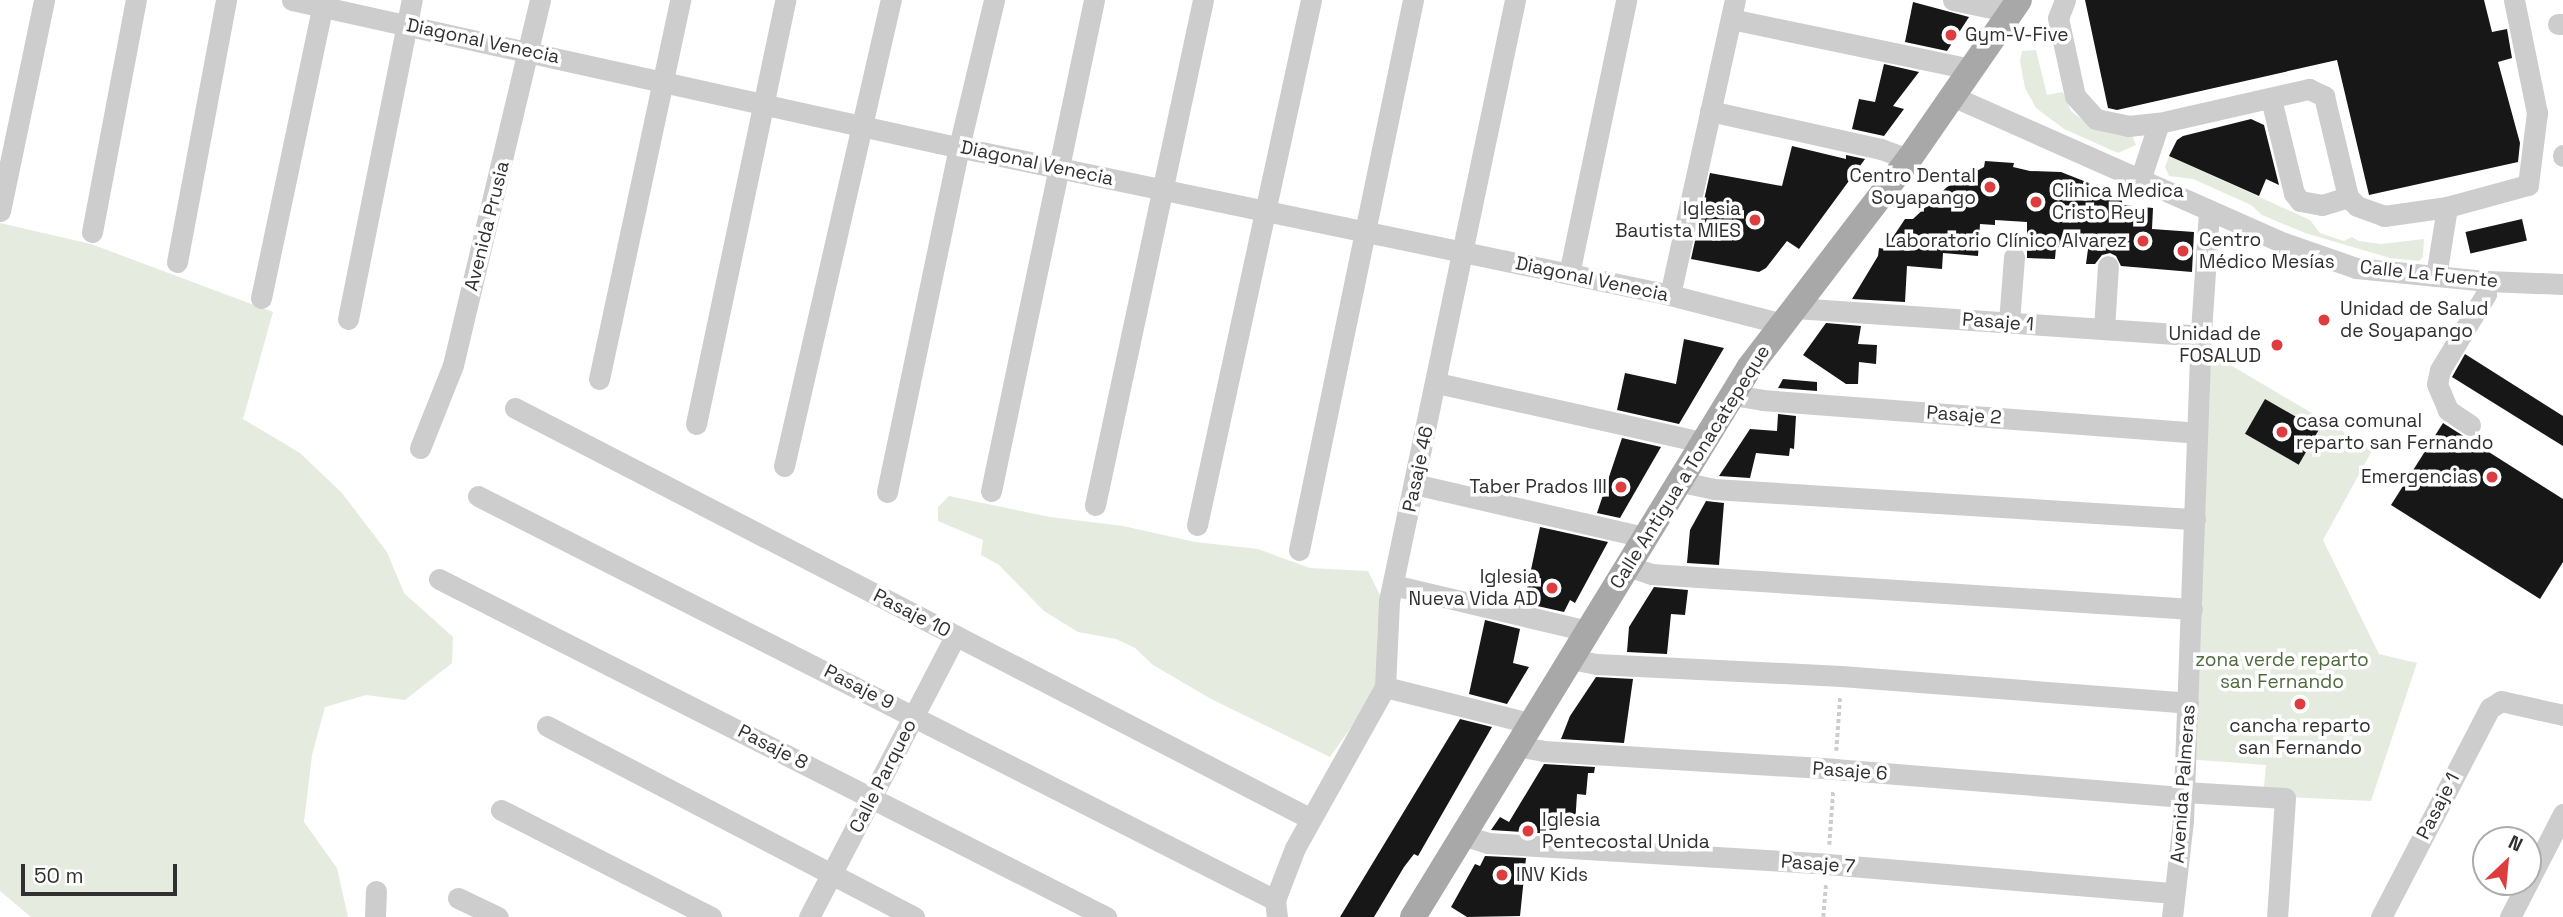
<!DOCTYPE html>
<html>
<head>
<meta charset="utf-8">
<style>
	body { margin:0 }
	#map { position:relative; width:2563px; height:917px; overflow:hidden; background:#fff; font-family:"Space Grotesk",sans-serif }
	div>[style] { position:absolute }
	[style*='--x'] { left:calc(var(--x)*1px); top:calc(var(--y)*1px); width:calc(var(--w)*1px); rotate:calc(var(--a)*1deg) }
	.green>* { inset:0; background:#e5ecdf }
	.building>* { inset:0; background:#171717; transform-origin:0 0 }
	.path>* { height:3.5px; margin-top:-1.75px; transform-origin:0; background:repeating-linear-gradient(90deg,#cdcdcd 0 3.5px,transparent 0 7px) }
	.minor>* { height:21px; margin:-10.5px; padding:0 10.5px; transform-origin:10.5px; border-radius:10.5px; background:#cdcdcd }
	.major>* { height:26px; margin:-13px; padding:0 13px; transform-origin:13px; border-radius:13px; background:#a8a8a8 }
	.dots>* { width:19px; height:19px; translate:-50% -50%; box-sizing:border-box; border:4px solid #fff; border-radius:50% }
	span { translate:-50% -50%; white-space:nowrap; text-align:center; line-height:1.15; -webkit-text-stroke:7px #fff; paint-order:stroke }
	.poi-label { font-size:19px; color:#303030 }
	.left { translate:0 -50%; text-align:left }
	.right { translate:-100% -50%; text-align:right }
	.street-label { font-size:19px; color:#303030 }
	.park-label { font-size:19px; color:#506a3f }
	.north { position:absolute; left:2472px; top:826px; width:70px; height:70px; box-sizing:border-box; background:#fff; border:2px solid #acacac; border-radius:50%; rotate:26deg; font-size:19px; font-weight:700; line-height:28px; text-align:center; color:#303030 }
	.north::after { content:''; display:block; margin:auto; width:24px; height:32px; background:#dd3d3e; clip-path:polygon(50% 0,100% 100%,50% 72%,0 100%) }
	.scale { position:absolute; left:21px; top:864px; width:156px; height:32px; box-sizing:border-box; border:4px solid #303030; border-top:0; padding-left:9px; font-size:21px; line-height:24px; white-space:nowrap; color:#303030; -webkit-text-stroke:5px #fff; paint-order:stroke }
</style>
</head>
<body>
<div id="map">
	<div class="green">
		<i style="clip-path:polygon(2036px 50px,2047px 95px,2063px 92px,2071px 111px,2085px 122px,2132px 135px,2136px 145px,2118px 153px,2064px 129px,2036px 108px,2025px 88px,2020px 61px,2022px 51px)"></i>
		<i style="clip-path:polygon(2169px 156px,2310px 220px,2320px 233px,2344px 241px,2352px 237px,2359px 241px,2381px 244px,2424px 239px,2423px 257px,2419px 261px,2390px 258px,2305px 233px,2262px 215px,2251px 205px,2193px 179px,2169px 176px,2165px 167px)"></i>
		<i style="clip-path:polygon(0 223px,91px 244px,273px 312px,243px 419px,300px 453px,342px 493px,387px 552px,404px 593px,453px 637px,452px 663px,405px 700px,366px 695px,325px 707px,312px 755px,304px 822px,337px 868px,348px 917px,31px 917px,0 891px)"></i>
		<i style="clip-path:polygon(2200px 347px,2373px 449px,2323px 540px,2379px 654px,2417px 663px,2371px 801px,2263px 796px,2266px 765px,2186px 759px)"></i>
		<i style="clip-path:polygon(949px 496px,1050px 517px,1123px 526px,1195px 542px,1258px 549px,1310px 568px,1368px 571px,1381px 597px,1377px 639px,1383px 668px,1372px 698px,1330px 757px,1211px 699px,1153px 665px,1135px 648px,1116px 639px,1078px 632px,1044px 611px,999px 565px,981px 555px,983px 540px,938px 521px,938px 507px)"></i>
	</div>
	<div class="building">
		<i style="clip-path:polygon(2085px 0,2484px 0,2492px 32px,2507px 29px,2512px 58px,2498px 62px,2520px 143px,2518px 162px,2369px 195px,2337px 60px,2117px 110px,2108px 108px)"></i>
		<i style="clip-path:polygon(1913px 2px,1969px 17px,1947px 51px,1905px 42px)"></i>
		<i style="clip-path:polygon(1884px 64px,1919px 72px,1893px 106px,1904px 109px,1884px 136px,1852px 129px,1859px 99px,1875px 102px)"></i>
		<i style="clip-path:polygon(2251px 119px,2264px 125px,2279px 185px,2266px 179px,2259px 196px,2169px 156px,2177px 140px,2183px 136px)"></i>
		<i style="clip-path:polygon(1792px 146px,1846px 159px,1846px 155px,1865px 159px,1799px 249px,1787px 241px,1766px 268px,1759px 272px,1691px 259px,1710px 173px,1782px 186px)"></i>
		<i style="clip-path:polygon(1985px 161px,2014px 163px,2013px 167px,2030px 171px,2061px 172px,2109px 191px,2108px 198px,2122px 199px,2122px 205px,2153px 208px,2152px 229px,2194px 232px,2192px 272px,2121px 266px,2116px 256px,2110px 253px,2102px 255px,2095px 264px,2086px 264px,2088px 249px,2056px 247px,2055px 259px,2027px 258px,2027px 222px,1995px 220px,1995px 225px,1980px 224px,1978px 256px,1943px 253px,1942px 269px,1907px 266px,1905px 302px,1852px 299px,1878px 256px,1879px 248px,1885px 249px,1905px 219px,1913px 219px,1947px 187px,1984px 167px)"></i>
		<i style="left:2522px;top:219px;width:22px;height:58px;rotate:77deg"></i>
		<i style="clip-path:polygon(1826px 323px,1861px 326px,1858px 344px,1877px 345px,1876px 364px,1859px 362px,1858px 384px,1846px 384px,1803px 355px)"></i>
		<i style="clip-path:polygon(1684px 339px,1724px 348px,1679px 424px,1617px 410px,1625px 373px,1676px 384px)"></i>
		<i style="clip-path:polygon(2465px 354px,2563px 416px,2563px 446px,2452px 377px)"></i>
		<i style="clip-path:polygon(1783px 379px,1817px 382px,1817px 391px,1778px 388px)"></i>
		<i style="left:2265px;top:399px;width:62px;height:40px;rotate:30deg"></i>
		<i style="clip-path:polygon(1778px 414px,1796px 416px,1794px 449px,1790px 448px,1789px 456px,1756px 453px,1750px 478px,1719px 476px,1750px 429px,1777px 431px)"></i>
		<i style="clip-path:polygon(2443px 423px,2563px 499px,2563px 562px,2540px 599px,2391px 505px)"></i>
		<i style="clip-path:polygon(1622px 438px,1661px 447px,1620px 518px,1597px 513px)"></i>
		<i style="clip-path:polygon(1706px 501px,1724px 503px,1719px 565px,1687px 563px,1690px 530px)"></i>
		<i style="clip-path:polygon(1540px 527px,1608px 542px,1575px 603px,1570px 600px,1564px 612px,1524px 603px)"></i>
		<i style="clip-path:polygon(1654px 587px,1688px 590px,1685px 615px,1671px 614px,1667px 654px,1627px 652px,1629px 627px)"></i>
		<i style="clip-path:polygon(1485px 620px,1520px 629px,1513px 663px,1529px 667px,1507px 704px,1469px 694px)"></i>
		<i style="clip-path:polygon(1596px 677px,1633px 679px,1624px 743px,1561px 739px,1570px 716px)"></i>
		<i style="clip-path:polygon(1460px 719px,1492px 727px,1418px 856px,1414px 854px,1404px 867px,1374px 917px,1340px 917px)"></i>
		<i style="clip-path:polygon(1544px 764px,1595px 767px,1594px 773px,1588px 773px,1586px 795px,1577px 794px,1575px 825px,1555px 824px,1554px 834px,1491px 830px,1500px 817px,1509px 822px)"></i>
		<i style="clip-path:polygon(1485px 856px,1526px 858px,1520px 916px,1467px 917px,1451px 907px,1475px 864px,1480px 866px)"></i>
	</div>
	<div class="path">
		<i style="--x:1836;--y:751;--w:55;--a:-85.8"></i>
		<i style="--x:1829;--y:845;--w:55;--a:-85.8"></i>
		<i style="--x:1823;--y:917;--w:33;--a:-85"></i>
	</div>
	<div class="minor">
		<i style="--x:292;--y:0;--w:662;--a:12.48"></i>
		<i style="--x:938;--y:143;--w:748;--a:11.73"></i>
		<i style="--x:1670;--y:295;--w:117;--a:14.4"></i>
		<i style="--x:1953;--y:0;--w:59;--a:11.7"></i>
		<i style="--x:2065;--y:0;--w:19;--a:111"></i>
		<i style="--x:2058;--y:18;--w:80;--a:77.7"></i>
		<i style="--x:2075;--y:96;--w:31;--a:48"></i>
		<i style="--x:2096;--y:119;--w:33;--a:12"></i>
		<i style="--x:2128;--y:126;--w:31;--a:-6"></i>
		<i style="--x:2159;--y:123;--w:154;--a:-12.8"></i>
		<i style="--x:2309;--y:89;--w:17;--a:25"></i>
		<i style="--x:2324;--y:96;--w:104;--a:76.6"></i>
		<i style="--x:2348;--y:197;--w:13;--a:45"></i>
		<i style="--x:2357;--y:206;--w:29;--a:20"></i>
		<i style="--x:2384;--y:216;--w:64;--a:-8.1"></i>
		<i style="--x:2447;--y:207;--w:84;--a:-15.2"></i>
		<i style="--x:2528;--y:185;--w:73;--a:-82.9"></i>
		<i style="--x:2537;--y:113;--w:115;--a:-101.5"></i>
		<i style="--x:1731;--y:19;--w:244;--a:11.8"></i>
		<i style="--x:2558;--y:24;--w:5;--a:0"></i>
		<i style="--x:1952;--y:96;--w:363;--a:23.9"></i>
		<i style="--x:2284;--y:243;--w:76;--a:19.1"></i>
		<i style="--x:2356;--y:268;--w:132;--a:5.7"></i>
		<i style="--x:2487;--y:281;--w:76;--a:2.3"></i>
		<i style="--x:2271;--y:99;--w:97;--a:76.3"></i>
		<i style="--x:2294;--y:193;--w:10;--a:53"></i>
		<i style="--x:2300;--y:201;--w:22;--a:10"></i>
		<i style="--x:2322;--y:205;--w:27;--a:-17"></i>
		<i style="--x:1710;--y:111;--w:175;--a:12.5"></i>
		<i style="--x:1881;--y:149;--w:30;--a:20"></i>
		<i style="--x:2563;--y:155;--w:1;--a:90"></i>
		<i style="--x:2140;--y:180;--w:60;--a:-71.6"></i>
		<i style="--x:0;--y:211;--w:216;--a:-78.2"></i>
		<i style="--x:92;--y:232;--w:236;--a:-79.3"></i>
		<i style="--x:177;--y:262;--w:267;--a:-79.4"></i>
		<i style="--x:1569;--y:274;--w:280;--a:-78.2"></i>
		<i style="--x:2436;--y:276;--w:70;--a:-80.9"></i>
		<i style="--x:1670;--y:295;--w:302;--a:-77.6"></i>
		<i style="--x:261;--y:298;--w:305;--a:-78.1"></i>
		<i style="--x:1795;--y:308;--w:407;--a:3.9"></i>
		<i style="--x:348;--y:319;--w:325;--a:-78.7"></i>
		<i style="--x:2009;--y:322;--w:65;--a:-85.6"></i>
		<i style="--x:2104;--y:329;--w:63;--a:-86.4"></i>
		<i style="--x:599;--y:379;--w:388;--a:-77.9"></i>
		<i style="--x:1437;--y:383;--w:271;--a:12.6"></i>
		<i style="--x:1732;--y:395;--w:30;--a:9"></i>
		<i style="--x:1762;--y:400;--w:436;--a:4.3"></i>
		<i style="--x:515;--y:408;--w:894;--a:27.31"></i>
		<i style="--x:696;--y:424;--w:433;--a:-78.1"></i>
		<i style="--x:2470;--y:425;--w:27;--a:-146"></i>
		<i style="--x:2448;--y:410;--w:28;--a:-113"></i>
		<i style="--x:2437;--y:384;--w:14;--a:-78"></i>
		<i style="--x:2440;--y:370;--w:89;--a:-58.8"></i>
		<i style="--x:2486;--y:294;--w:13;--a:-86"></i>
		<i style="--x:420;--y:448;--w:89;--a:-68.3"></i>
		<i style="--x:453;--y:365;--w:375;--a:-76.6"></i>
		<i style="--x:784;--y:466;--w:478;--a:-77.1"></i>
		<i style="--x:1677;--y:481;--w:38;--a:12"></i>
		<i style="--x:1714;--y:489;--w:482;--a:3.6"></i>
		<i style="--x:1414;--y:484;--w:236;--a:13"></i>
		<i style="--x:991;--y:491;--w:502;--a:-78.15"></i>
		<i style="--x:887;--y:492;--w:352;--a:-78.2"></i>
		<i style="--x:959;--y:147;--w:151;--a:-76.6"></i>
		<i style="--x:478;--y:496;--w:894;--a:26.88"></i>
		<i style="--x:1095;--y:505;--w:516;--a:-77.93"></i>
		<i style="--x:1197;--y:525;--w:537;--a:-77.75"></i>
		<i style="--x:1299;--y:550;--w:562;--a:-78.29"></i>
		<i style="--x:1627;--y:566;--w:25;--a:18"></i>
		<i style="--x:1651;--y:574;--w:542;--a:3.7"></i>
		<i style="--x:439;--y:579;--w:748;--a:26.87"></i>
		<i style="--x:1393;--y:585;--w:199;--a:13.3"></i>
		<i style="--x:1571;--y:659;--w:26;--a:11"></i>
		<i style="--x:1597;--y:664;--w:244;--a:2.8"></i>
		<i style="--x:1841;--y:676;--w:348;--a:4.4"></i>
		<i style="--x:1385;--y:687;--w:148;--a:14"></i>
		<i style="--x:547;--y:726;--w:414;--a:27.5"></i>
		<i style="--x:1516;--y:746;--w:27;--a:10"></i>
		<i style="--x:1543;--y:751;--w:292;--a:3.5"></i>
		<i style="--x:1834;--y:769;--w:351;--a:4.6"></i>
		<i style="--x:2184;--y:792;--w:101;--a:3.4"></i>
		<i style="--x:2285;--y:798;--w:119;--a:93.8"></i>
		<i style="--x:501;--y:810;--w:236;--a:27"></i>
		<i style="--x:1462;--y:835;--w:27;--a:17"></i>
		<i style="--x:1488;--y:843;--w:340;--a:3.5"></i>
		<i style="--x:1827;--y:864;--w:348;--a:4.8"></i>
		<i style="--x:458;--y:898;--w:44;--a:25.4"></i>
		<i style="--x:375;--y:917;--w:26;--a:-88"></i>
		<i style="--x:809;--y:917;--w:317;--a:-62.5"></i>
		<i style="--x:1277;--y:917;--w:17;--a:-97"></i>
		<i style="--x:1275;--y:900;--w:56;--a:-69"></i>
		<i style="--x:1295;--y:848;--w:184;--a:-60.8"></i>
		<i style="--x:1385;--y:687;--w:86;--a:-87.3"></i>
		<i style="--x:1389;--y:601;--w:614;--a:-78.16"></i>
		<i style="--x:2172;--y:917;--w:97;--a:-83.5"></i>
		<i style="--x:2183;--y:821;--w:474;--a:-87.9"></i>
		<i style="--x:2200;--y:347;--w:137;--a:-86.2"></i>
		<i style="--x:2381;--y:917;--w:236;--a:-62.5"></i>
		<i style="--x:2490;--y:708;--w:13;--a:-32"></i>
		<i style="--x:2501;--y:701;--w:64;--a:12.7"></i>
		<i style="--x:2510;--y:917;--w:116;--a:-62.8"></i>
	</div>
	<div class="major">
		<i style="--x:1413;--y:917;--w:644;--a:-58.53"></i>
		<i style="--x:1749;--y:368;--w:263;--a:-52.6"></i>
		<i style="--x:1909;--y:159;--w:193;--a:-55.3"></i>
	</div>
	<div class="dots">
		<i style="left:1951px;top:35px;background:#dd3d3e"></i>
		<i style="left:1990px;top:187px;background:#dd3d3e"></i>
		<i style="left:2036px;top:202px;background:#dd3d3e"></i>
		<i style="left:1755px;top:220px;background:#dd3d3e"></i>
		<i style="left:2143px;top:241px;background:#dd3d3e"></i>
		<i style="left:2183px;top:251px;background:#dd3d3e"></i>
		<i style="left:2324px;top:320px;background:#dd3d3e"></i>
		<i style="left:2277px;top:345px;background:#dd3d3e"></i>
		<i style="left:2282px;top:432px;background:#dd3d3e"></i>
		<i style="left:2492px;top:477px;background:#dd3d3e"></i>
		<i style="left:1621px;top:487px;background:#dd3d3e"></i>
		<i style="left:1552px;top:588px;background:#dd3d3e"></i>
		<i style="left:2300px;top:704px;background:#dd3d3e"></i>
		<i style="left:1528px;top:831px;background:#dd3d3e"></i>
		<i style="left:1502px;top:875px;background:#dd3d3e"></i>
	</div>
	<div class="poi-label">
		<span class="left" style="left:1965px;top:35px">Gym-V-Five</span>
		<span class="right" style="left:1976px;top:187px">Centro Dental<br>Soyapango</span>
		<span class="left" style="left:2052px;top:202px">Clinica Medica<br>Cristo Rey</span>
		<span class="right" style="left:1741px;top:220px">Iglesia<br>Bautista MIES</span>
		<span class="left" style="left:2199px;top:251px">Centro<br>Médico Mesías</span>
		<span class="right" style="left:2127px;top:241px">Laboratorio Clínico Alvarez</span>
		<span class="left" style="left:2340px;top:320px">Unidad de Salud<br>de Soyapango</span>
		<span class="right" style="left:2261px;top:345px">Unidad de<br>FOSALUD</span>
		<span class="left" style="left:2296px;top:432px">casa comunal<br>reparto san Fernando</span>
		<span class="right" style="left:2478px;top:477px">Emergencias</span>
		<span class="right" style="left:1607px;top:487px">Taber Prados III</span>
		<span class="right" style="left:1538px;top:588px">Iglesia<br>Nueva Vida AD</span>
		<span style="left:2300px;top:737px">cancha reparto<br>san Fernando</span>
		<span class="left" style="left:1542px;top:831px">Iglesia<br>Pentecostal Unida</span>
		<span class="left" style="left:1516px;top:875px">INV Kids</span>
	</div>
	<div class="street-label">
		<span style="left:483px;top:41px;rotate:12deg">Diagonal Venecia</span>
		<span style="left:1037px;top:163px;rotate:12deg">Diagonal Venecia</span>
		<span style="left:487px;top:226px;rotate:-76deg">Avenida Prusia</span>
		<span style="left:2429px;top:274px;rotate:6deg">Calle La Fuente</span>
		<span style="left:1592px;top:279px;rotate:12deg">Diagonal Venecia</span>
		<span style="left:1998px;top:322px;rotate:4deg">Pasaje 1</span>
		<span style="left:1964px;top:415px;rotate:4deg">Pasaje 2</span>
		<span style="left:1690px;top:467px;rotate:-58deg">Calle Antigua a Tonacatepeque</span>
		<span style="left:1418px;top:469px;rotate:-78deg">Pasaje 46</span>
		<span style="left:912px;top:613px;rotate:27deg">Pasaje 10</span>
		<span style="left:859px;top:687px;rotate:27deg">Pasaje 9</span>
		<span style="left:773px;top:747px;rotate:27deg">Pasaje 8</span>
		<span style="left:1850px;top:771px;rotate:4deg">Pasaje 6</span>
		<span style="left:883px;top:776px;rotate:-63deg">Calle Parqueo</span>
		<span style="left:2183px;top:784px;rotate:-86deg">Avenida Palmeras</span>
		<span style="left:2438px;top:806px;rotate:-63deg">Pasaje 1</span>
		<span style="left:1818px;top:864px;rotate:4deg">Pasaje 7</span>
	</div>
	<div class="park-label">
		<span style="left:2282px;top:671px">zona verde reparto<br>san Fernando</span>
	</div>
	<div class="north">N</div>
	<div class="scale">50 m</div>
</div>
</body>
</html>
